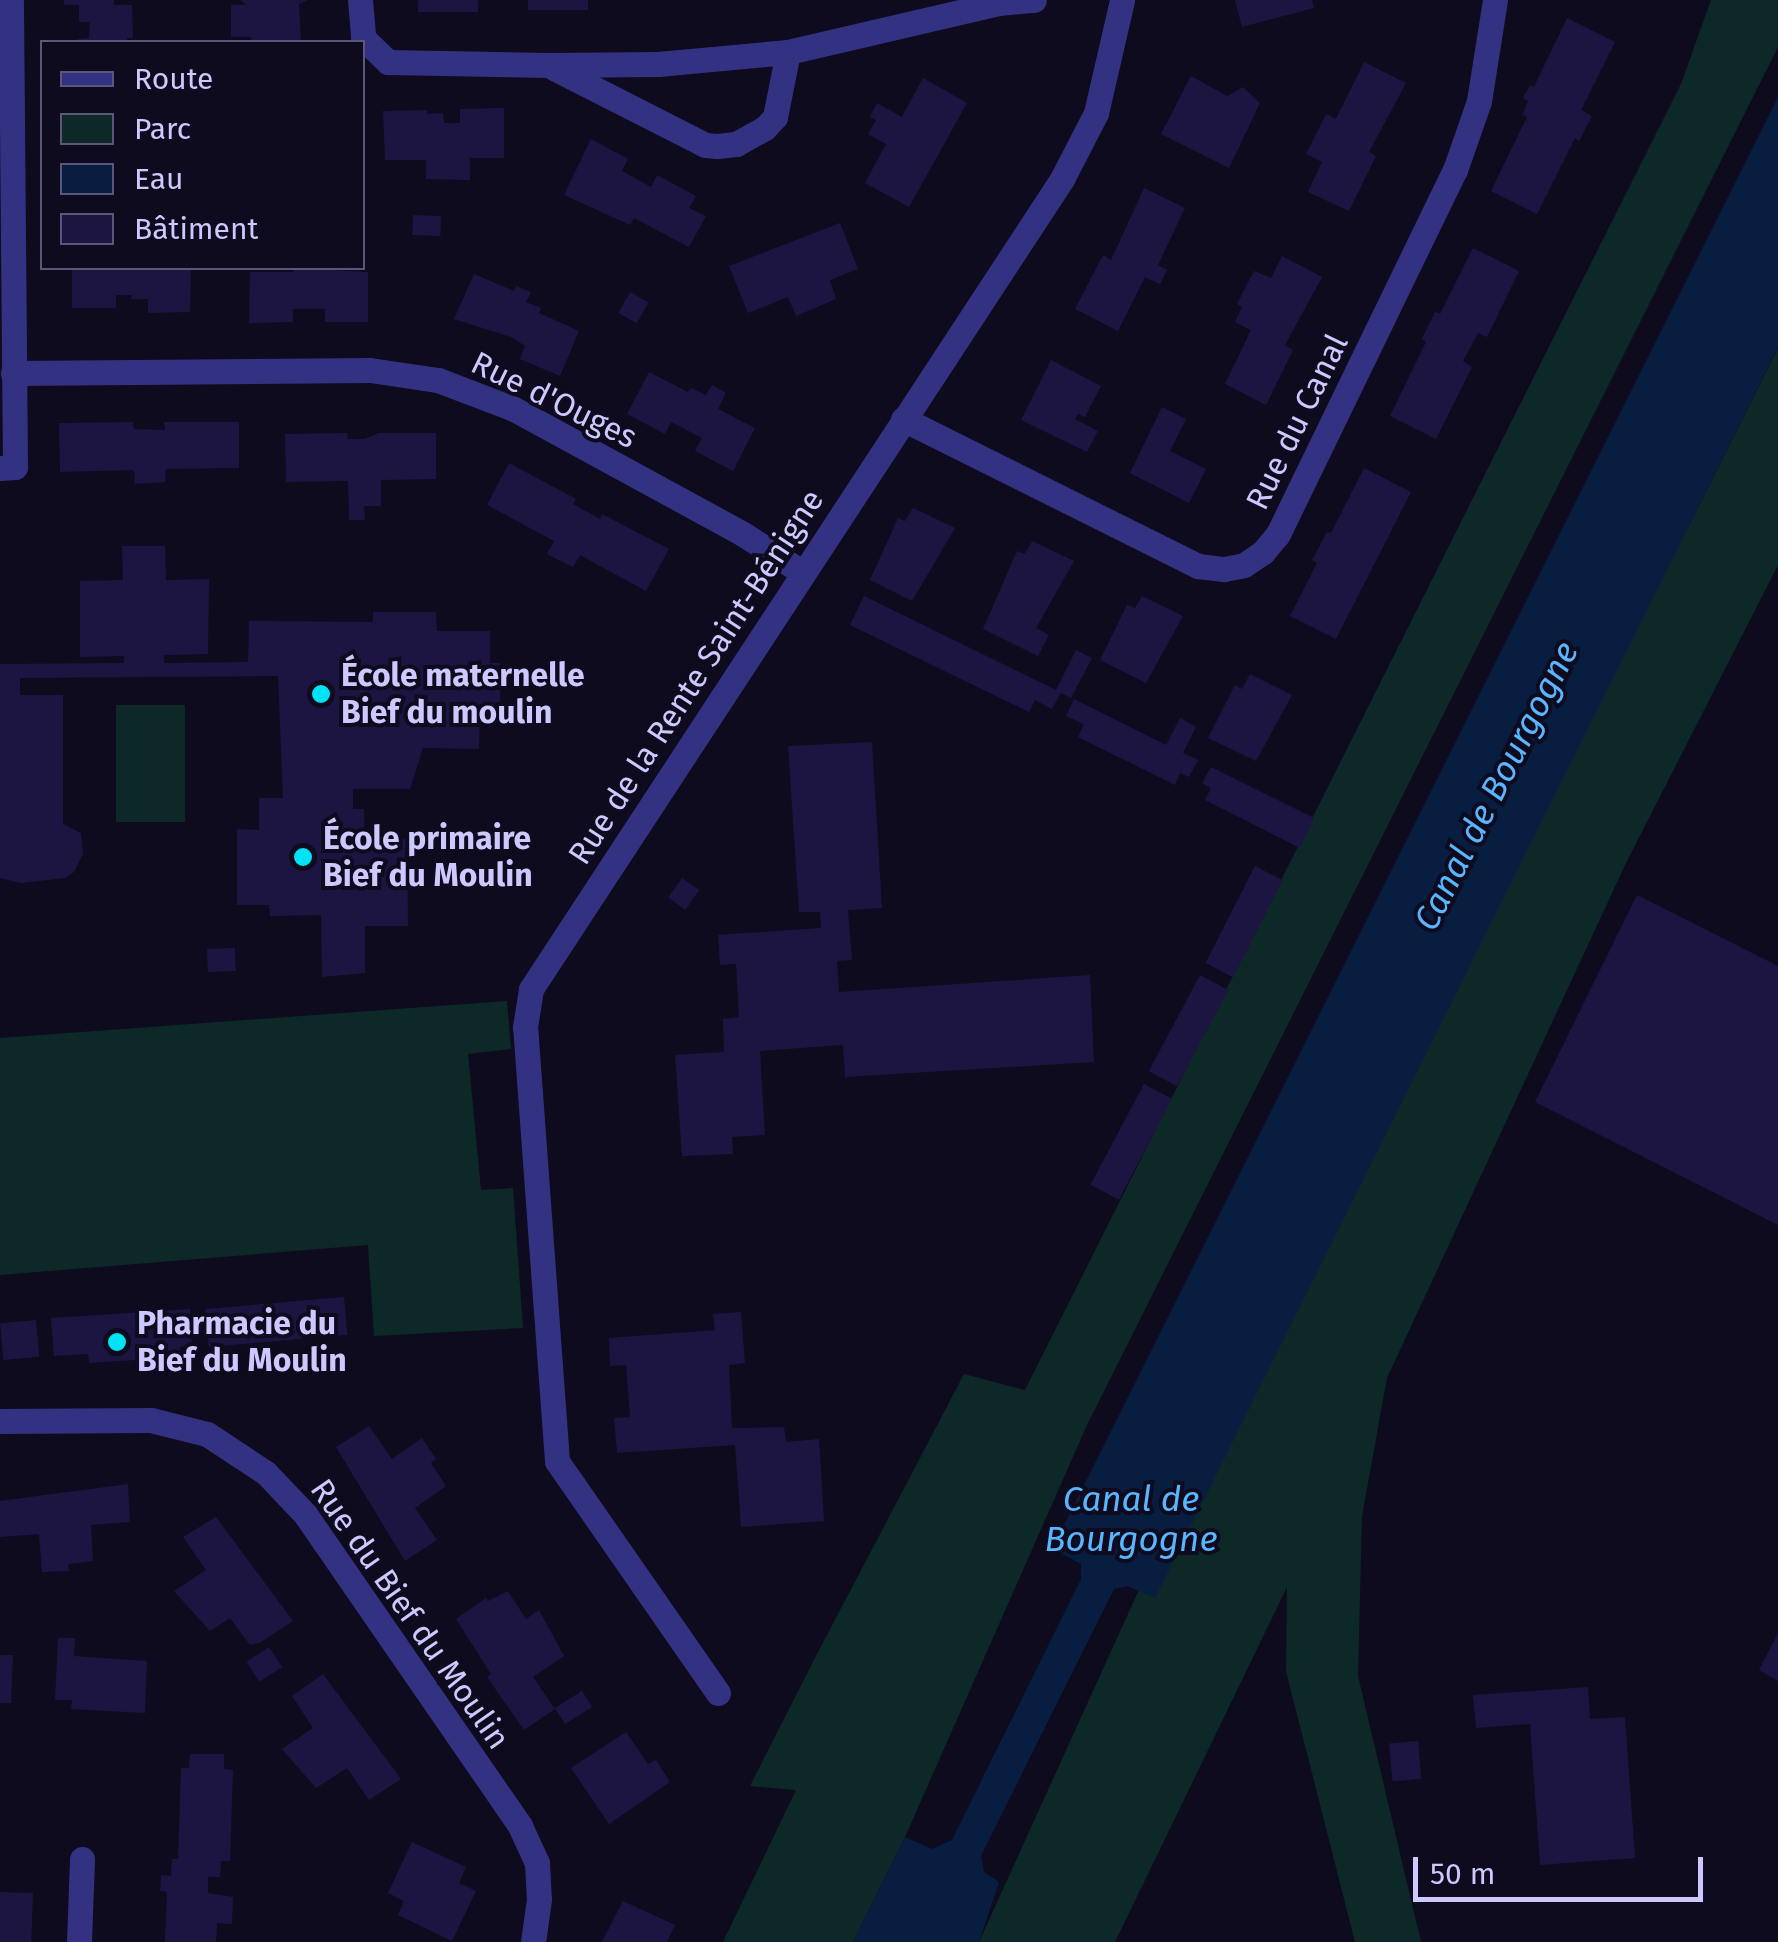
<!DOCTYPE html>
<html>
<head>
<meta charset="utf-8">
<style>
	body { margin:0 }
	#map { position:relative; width:1778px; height:1942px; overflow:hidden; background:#0e0b1f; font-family:"Fira Sans",sans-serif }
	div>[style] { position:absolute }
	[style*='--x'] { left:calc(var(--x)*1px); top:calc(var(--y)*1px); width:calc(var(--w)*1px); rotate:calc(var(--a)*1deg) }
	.green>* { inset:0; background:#0d2927; transform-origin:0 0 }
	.water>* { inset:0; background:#071e41 }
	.building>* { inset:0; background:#1d1541; transform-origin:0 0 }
	.minor>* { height:25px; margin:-12.5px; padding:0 12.5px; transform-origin:12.5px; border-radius:12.5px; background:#333282 }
	.dots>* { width:28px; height:28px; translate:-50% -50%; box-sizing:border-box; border:5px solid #0e0b1f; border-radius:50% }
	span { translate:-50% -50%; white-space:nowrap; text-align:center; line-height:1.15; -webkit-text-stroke:8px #0e0b1f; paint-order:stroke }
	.street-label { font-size:32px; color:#cdc9ff }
	.poi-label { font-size:32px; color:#cdc9ff; font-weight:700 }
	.left { translate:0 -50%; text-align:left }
	.water-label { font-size:35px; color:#57b6ff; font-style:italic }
	.legend { position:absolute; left:40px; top:40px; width:325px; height:230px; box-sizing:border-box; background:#0e0b1f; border:2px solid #5a5779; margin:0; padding:12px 18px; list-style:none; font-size:30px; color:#cdc9ff }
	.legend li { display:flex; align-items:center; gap:20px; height:50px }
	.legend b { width:50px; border:2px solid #5a5779 }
	.scale { position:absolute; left:1413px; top:1857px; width:290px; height:45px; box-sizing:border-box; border:5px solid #cdc9ff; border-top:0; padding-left:12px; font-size:30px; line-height:35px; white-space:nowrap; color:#cdc9ff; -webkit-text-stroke:8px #0e0b1f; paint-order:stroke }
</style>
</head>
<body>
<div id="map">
	<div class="green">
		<i style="clip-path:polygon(1711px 0,1778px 0,1778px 47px,1087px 1425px,905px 1837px,853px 1942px,723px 1942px,796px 1790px,750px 1786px,815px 1658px,964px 1374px,1025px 1390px,1681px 84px)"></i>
		<i style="clip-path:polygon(1778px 348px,1778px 565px,1625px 865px,1387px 1378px,1362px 1516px,1358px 1676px,1421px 1942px,1355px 1942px,1286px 1671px,1287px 1587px,1115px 1942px,979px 1942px,1138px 1592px,1271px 1359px)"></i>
		<i style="left:185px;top:705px;width:117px;height:69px;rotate:90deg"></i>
		<i style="clip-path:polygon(507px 1001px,511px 1049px,468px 1054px,481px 1190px,513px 1188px,523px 1328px,374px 1336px,368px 1245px,0 1275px,0 1038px)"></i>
	</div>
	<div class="water">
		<i style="clip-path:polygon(1778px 97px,1778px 347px,1155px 1598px,1127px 1586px,1114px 1589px,981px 1856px,984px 1872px,999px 1882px,979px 1942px,853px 1942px,905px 1837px,932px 1849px,952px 1840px,1081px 1579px,1081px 1564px,1052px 1549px)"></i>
	</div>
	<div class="building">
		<i style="clip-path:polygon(64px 0,114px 0,114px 5px,132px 5px,133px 38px,127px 38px,127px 42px,77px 42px,77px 39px,89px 38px,90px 22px,79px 22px,79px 5px,64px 5px)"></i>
		<i style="clip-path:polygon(241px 0,308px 0,299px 4px,301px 42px,251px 42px,251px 37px,231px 37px,231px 5px,246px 5px)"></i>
		<i style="left:418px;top:0;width:60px;height:12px"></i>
		<i style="left:528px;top:0;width:60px;height:10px"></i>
		<i style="clip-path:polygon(1235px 0,1312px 0,1314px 8px,1242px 27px)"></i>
		<i style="clip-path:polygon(1567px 18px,1615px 42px,1581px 110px,1592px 116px,1579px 141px,1575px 138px,1537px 214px,1491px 191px,1527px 117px,1522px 115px,1528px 101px,1523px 98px,1530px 85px,1534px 87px)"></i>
		<i style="clip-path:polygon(1364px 62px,1406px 83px,1369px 152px,1376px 156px,1349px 211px,1308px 192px,1322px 162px,1306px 154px,1326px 114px,1336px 119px)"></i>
		<i style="clip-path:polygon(1191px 76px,1227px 96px,1243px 87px,1260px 103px,1229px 168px,1161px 134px)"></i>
		<i style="clip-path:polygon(923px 78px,967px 103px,909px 207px,865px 183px,886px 144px,868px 134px,876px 120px,870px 117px,877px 103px,902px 117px)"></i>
		<i style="clip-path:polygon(504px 108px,504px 158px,470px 158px,470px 180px,426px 179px,426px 160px,385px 160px,383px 111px,427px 110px,427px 114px,443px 113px,444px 123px,460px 123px,460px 109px)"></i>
		<i style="clip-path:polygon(591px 139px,628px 159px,622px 171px,651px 187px,657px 175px,696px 196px,689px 208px,706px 216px,689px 247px,634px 218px,630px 225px,564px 195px)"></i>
		<i style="clip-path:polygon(1144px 188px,1185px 208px,1158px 265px,1167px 270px,1160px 284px,1145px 277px,1118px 331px,1075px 309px,1103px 255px,1111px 260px)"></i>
		<i style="left:413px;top:215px;width:28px;height:20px;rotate:2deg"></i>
		<i style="clip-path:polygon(840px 223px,858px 269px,830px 280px,836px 299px,796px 316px,788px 297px,748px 313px,729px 266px)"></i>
		<i style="clip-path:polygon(1473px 248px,1519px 271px,1487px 337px,1478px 333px,1463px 361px,1472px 367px,1436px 439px,1390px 416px,1426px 342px,1422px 339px,1428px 326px,1435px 312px,1440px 314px)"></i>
		<i style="clip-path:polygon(1282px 256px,1322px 277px,1285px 345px,1293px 350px,1266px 405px,1225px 384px,1251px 330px,1235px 322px,1242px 307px,1237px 304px,1254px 271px,1271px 278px)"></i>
		<i style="clip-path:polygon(72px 268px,191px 268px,190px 312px,148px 313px,148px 299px,131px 299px,132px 295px,116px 295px,116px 308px,72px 308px)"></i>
		<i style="clip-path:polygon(294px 268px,368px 272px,368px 322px,325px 322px,325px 309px,293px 309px,293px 322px,249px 323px,250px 272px,294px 272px)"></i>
		<i style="clip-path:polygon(474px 274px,514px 291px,516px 286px,531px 292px,526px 302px,541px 308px,539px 313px,579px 331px,560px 376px,520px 359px,525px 346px,511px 337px,454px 319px)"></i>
		<i style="left:630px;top:292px;width:21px;height:24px;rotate:29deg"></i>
		<i style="clip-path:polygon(1051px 360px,1101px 386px,1085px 417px,1078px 414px,1075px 419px,1098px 431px,1087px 452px,1021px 420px)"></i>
		<i style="clip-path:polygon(649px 372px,688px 392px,691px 388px,706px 395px,712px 385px,726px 393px,718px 409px,755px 428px,733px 471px,695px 451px,702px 438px,671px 422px,665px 434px,627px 414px)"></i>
		<i style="clip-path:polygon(1162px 407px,1186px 419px,1170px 451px,1206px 469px,1189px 503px,1130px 473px)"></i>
		<i style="clip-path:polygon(133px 422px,134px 429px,165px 430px,164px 422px,239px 422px,239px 468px,166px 469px,165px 482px,135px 484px,134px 470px,60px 472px,59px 423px)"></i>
		<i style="clip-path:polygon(347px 433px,348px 439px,364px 439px,379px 433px,436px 433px,436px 479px,381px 480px,381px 506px,364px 506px,365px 520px,349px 520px,348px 481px,286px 482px,285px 434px)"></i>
		<i style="clip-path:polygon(509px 463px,576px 499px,573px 504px,600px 519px,602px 514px,669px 549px,646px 591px,580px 555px,573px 567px,547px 554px,554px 541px,487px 505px)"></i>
		<i style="clip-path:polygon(1364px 468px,1411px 492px,1336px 639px,1290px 616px,1317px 563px,1312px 560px,1319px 547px,1327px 532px,1331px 533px)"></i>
		<i style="clip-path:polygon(913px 508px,955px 528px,912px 601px,870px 580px,898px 518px,905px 521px)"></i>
		<i style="clip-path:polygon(1032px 541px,1074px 561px,1036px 628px,1049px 635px,1038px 656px,983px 629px,1017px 551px,1025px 554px)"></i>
		<i style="clip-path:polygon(122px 546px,165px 546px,166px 580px,209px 579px,208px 654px,164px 655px,164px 663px,248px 662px,249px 621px,373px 622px,373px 612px,436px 612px,437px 631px,490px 631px,490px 663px,500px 663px,500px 706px,480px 706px,479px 749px,423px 748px,410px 789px,353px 789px,353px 809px,364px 809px,365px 839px,407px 839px,408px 926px,365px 926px,365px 973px,322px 977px,321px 915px,270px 916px,269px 905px,237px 905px,237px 829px,259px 830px,259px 798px,283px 798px,278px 676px,20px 678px,20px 695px,63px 695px,63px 824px,81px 833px,83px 854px,74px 872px,65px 878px,21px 883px,0 878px,0 664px,124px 663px,124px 656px,80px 657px,80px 581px,123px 580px)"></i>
		<i style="clip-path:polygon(864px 596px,1056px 690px,1076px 650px,1092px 658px,1071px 698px,1061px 693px,1052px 709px,1035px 700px,1029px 712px,850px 625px)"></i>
		<i style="clip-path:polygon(1142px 596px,1183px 616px,1146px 683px,1100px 660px,1127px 605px,1135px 608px)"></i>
		<i style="clip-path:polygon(1250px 674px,1292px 695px,1256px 761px,1208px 738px,1235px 685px,1242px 689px)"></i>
		<i style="clip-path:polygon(1074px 699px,1166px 745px,1180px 718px,1196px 727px,1183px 753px,1198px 760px,1189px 777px,1180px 773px,1175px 785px,1078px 737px,1084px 724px,1066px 716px)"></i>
		<i style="clip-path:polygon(872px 742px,882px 908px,848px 910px,852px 960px,837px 961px,839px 992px,1090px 975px,1094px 1062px,845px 1077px,843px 1045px,760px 1051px,765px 1135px,732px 1137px,733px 1154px,682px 1156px,675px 1055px,724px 1052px,723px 1019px,739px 1017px,736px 964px,720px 965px,718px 935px,821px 928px,820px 912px,799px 912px,788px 746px)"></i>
		<i style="clip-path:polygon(1211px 767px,1314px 818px,1300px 848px,1205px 800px,1211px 788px,1202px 783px)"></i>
		<i style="left:1255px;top:866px;width:31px;height:109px;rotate:27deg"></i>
		<i style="left:682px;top:878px;width:21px;height:24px;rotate:35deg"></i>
		<i style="clip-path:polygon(1637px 895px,1778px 966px,1778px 1225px,1535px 1102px)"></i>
		<i style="left:235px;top:948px;width:23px;height:28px;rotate:88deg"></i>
		<i style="left:1200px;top:975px;width:32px;height:109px;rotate:28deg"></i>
		<i style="left:1144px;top:1084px;width:32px;height:114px;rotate:28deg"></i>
		<i style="left:344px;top:1297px;width:38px;height:139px;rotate:85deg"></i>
		<i style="clip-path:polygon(190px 1309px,192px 1346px,180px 1347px,181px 1357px,89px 1363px,88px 1354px,54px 1356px,51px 1318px)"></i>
		<i style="clip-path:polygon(741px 1312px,745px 1363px,729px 1365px,732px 1428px,784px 1427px,786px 1442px,819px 1439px,824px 1521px,741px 1527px,735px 1445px,617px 1453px,614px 1418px,630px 1417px,626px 1365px,610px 1366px,609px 1338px,715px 1330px,713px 1314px)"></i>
		<i style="left:36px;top:1320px;width:37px;height:36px;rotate:85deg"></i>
		<i style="clip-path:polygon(369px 1426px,392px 1459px,422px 1438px,436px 1459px,431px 1463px,446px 1486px,415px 1508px,437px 1540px,405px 1561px,336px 1447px)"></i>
		<i style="clip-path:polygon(128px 1484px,130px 1522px,91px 1525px,93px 1561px,68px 1564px,69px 1571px,42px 1572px,39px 1534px,0 1537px,0 1501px)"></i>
		<i style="clip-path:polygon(216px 1517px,293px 1621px,261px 1642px,250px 1645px,230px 1618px,210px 1631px,174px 1591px,206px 1570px,183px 1537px)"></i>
		<i style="clip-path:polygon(508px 1591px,526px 1619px,539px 1610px,564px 1656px,533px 1677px,555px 1709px,524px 1730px,487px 1677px,491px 1674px,456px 1619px,486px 1598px,488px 1601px)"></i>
		<i style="clip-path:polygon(1778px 1633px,1778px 1681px,1759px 1670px)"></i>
		<i style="clip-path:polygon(58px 1638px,75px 1638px,74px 1656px,147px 1661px,145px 1713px,71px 1709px,72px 1700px,55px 1700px)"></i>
		<i style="left:269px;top:1647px;width:24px;height:27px;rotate:57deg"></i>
		<i style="clip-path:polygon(0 1655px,13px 1655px,11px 1703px,0 1703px)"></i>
		<i style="clip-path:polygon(323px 1674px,401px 1779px,369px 1800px,347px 1768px,316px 1788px,282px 1749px,313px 1728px,292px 1696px)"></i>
		<i style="clip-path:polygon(1588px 1687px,1590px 1719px,1625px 1717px,1635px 1858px,1540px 1865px,1530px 1724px,1476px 1728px,1473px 1695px)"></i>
		<i style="left:582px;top:1691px;width:19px;height:32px;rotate:58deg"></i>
		<i style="clip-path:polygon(626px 1732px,648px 1764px,656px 1760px,670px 1782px,609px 1824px,571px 1768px)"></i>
		<i style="left:1418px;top:1741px;width:38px;height:29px;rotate:85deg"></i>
		<i style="clip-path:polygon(190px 1754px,224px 1754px,224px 1769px,233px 1770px,230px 1861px,221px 1861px,220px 1877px,208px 1877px,208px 1893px,233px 1897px,232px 1924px,217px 1923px,216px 1942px,165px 1942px,167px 1892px,160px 1891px,161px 1875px,171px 1876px,172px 1859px,178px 1859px,181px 1768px,189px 1768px)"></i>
		<i style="clip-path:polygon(412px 1842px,466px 1867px,459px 1883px,476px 1891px,452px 1941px,398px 1915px,404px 1901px,388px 1893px)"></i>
		<i style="left:0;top:1892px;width:33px;height:50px;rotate:2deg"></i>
		<i style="clip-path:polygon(623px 1901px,675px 1925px,667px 1942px,602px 1942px)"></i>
	</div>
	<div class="minor">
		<i style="--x:360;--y:0;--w:38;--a:85"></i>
		<i style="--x:363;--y:38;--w:35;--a:44"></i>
		<i style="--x:388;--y:62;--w:161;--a:1.1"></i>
		<i style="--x:549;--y:65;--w:109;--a:-0.5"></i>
		<i style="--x:658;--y:64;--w:131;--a:-5.3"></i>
		<i style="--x:788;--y:52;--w:216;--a:-13.1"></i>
		<i style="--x:998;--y:3;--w:36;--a:-5"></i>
		<i style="--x:554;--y:68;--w:169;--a:27"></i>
		<i style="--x:705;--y:145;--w:12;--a:5"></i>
		<i style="--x:717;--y:146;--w:19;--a:-6"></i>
		<i style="--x:736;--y:144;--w:33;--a:-29"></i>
		<i style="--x:765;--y:128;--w:15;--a:-48"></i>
		<i style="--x:775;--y:117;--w:66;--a:-78.7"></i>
		<i style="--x:13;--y:373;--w:357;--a:-0.5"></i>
		<i style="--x:370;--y:370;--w:69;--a:8.4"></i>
		<i style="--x:438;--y:380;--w:81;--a:20.9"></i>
		<i style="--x:514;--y:409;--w:261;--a:28.6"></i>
		<i style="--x:743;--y:534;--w:70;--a:32.8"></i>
		<i style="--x:903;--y:419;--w:330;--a:26.5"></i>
		<i style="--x:1198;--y:566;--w:26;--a:7"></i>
		<i style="--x:1224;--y:569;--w:20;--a:-11"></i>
		<i style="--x:1244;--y:565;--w:23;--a:-34"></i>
		<i style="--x:1263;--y:552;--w:23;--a:-50"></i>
		<i style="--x:1278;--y:534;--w:405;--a:-64.1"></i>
		<i style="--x:1455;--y:170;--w:73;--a:-70.8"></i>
		<i style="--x:1479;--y:101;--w:102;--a:-81"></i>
		<i style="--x:0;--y:468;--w:15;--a:-4"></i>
		<i style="--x:15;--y:467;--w:467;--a:-90.5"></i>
		<i style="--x:0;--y:1421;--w:151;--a:-0.4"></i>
		<i style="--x:151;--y:1420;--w:58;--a:14"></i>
		<i style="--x:207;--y:1434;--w:71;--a:33.5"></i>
		<i style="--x:266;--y:1473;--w:57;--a:46.4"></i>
		<i style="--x:305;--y:1514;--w:379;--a:55.4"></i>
		<i style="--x:520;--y:1826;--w:41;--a:65.3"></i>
		<i style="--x:537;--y:1863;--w:36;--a:87"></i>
		<i style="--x:539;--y:1899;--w:43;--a:97.9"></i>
		<i style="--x:718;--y:1693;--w:282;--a:-124.8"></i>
		<i style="--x:557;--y:1461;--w:435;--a:-94.2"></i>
		<i style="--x:525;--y:1027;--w:38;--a:-81"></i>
		<i style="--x:531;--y:989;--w:969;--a:-56.75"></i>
		<i style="--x:1062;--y:179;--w:74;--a:-62.7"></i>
		<i style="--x:1096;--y:113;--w:116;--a:-77"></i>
		<i style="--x:79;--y:1942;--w:83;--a:-87.9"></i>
	</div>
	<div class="dots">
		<i style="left:321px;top:694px;background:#00e3f4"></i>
		<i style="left:303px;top:857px;background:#00e3f4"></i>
		<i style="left:117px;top:1342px;background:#00e3f4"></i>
	</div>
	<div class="street-label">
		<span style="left:554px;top:400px;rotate:26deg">Rue d'Ouges</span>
		<span style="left:1297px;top:422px;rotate:-64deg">Rue du Canal</span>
		<span style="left:696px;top:677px;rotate:-57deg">Rue de la Rente Saint-Bénigne</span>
		<span style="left:410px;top:1614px;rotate:55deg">Rue du Bief du Moulin</span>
	</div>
	<div class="poi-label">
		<span class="left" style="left:341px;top:694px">École maternelle<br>Bief du moulin</span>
		<span class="left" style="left:323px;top:857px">École primaire<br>Bief du Moulin</span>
		<span class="left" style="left:137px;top:1342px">Pharmacie du<br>Bief du Moulin</span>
	</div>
	<div class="water-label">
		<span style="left:1496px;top:786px;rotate:-63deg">Canal de Bourgogne</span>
		<span style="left:1131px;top:1519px">Canal de<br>Bourgogne</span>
	</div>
	<ul class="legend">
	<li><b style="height:12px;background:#333282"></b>Route</li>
	<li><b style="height:28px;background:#0d2927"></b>Parc</li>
	<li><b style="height:28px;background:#071e41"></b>Eau</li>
	<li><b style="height:28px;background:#1d1541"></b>Bâtiment</li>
	</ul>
	<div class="scale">50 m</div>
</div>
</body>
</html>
